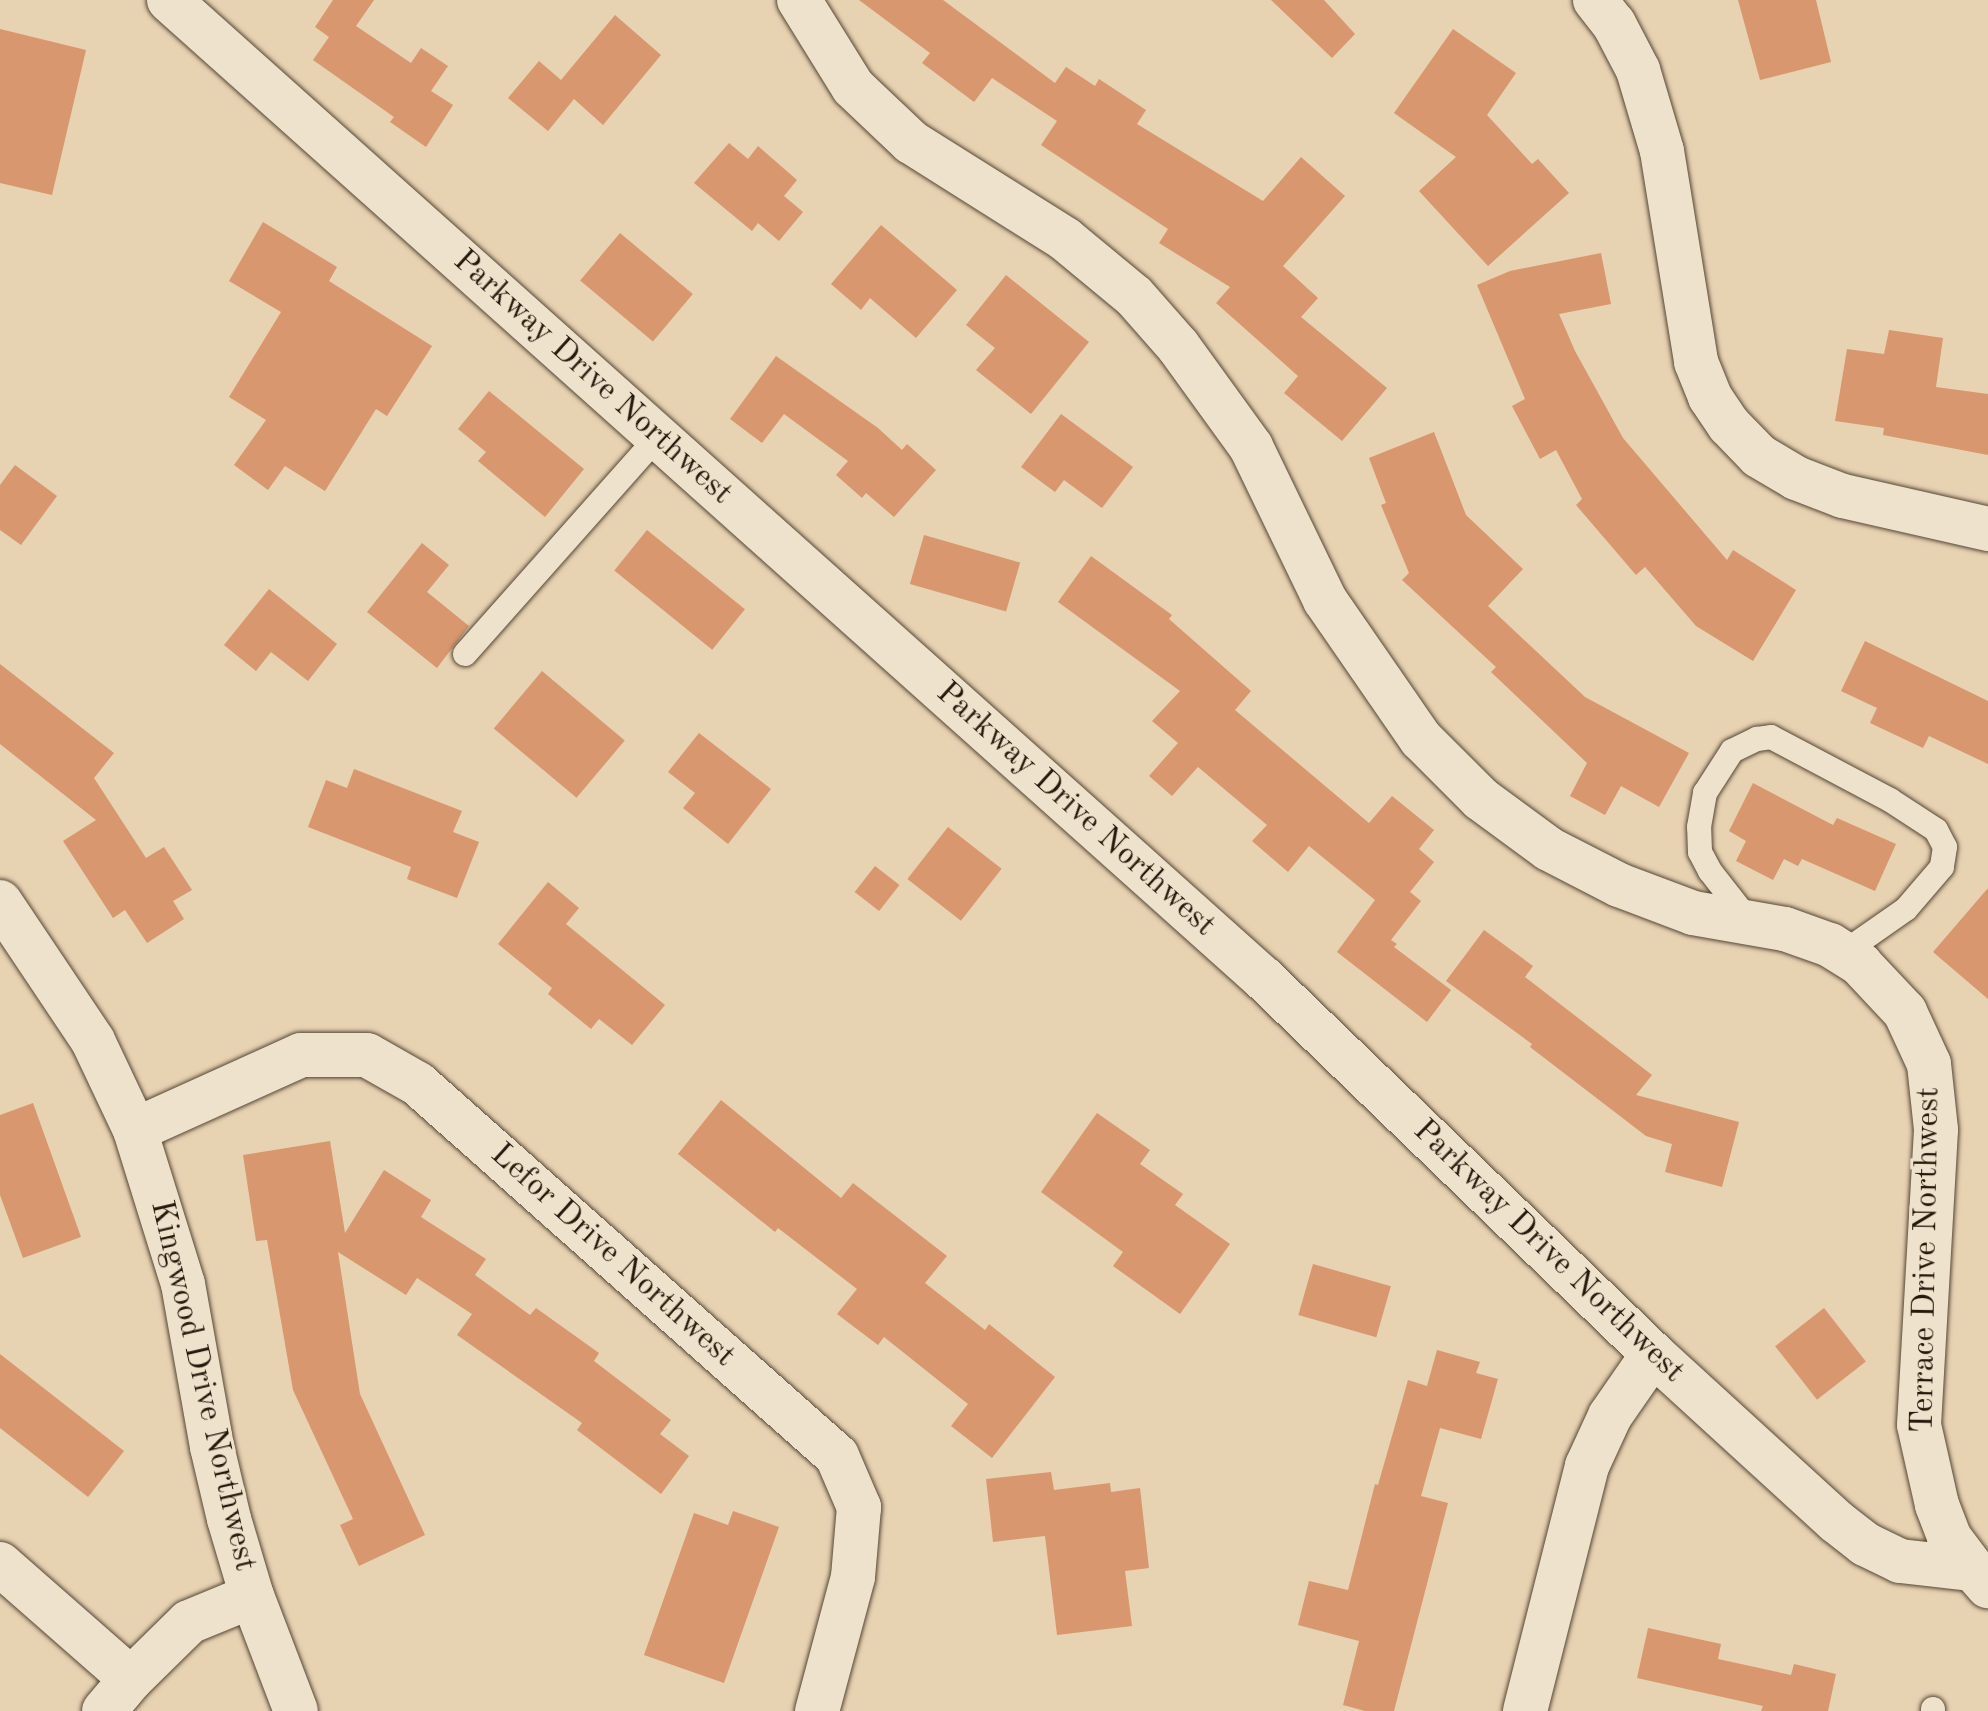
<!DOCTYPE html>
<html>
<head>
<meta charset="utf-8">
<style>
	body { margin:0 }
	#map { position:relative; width:1988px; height:1711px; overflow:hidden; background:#e7d2b2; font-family:"Old Standard TT",serif }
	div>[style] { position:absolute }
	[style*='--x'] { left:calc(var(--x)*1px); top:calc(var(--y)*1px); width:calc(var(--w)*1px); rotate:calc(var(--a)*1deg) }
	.building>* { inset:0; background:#d8976e; transform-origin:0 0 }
	.roads { filter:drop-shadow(0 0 2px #564735) drop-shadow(0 0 2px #564735) }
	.lane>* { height:24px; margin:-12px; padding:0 12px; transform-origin:12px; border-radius:12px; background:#efe2cd }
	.street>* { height:44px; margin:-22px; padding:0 22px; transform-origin:22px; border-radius:22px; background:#efe2cd }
	.secondary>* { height:44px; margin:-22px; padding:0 22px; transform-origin:22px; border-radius:22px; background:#efe2cd }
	span { translate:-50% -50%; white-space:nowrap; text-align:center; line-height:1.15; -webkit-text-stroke:6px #efe2cd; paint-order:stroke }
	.street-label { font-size:32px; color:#25190b }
</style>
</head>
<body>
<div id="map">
	<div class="building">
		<i style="clip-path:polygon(333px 0,374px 0,356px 26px,411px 63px,421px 48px,448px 66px,431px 91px,453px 105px,426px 147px,390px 122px,394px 117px,313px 60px,329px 37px,315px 27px)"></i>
		<i style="clip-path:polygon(859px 0,943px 0,1055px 83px,1066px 67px,1095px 86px,1099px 79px,1146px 110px,1137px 124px,1263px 201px,1301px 157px,1345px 196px,1283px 266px,1318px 298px,1301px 317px,1387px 388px,1342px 441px,1284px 393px,1298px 376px,1216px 303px,1230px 287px,1159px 243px,1168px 229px,1041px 145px,1057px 121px,992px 78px,974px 102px,922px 63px,930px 53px)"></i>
		<i style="clip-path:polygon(1271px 0,1324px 0,1355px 34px,1332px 58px)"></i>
		<i style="clip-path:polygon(1738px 0,1816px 0,1831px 62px,1760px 80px)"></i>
		<i style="clip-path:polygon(615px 15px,661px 55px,603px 125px,574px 99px,548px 131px,508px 98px,539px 61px,561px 80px)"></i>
		<i style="clip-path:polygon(0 29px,86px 50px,52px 195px,0 183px)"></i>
		<i style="clip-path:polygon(1453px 29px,1516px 73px,1487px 115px,1532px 164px,1538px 159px,1569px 193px,1488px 266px,1419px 191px,1456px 157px,1394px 113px)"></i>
		<i style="clip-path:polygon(729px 143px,748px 159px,758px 146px,797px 180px,784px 196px,803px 212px,779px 241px,758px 223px,752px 231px,694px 183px)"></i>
		<i style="clip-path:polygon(263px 222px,337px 267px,329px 281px,432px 346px,387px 416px,376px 409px,325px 491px,285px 466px,268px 490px,234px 465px,266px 420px,229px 397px,281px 312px,229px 281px)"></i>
		<i style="clip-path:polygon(881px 225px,957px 290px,916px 338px,870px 298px,861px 310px,831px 284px)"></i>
		<i style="left:620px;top:233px;width:95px;height:62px;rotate:40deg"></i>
		<i style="clip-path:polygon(1601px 253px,1611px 304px,1559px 314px,1575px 351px,1623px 438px,1727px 560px,1733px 550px,1796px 590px,1753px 661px,1696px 626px,1645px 567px,1636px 575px,1576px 505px,1582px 499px,1556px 450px,1540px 459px,1512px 406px,1525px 399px,1477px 285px,1510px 271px)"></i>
		<i style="clip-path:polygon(1006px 275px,1089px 342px,1031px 414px,976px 370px,995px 348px,966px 325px)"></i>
		<i style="clip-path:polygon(1889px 330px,1943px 338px,1936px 387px,1988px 394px,1988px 455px,1883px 435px,1884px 428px,1835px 421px,1847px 349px,1884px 354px)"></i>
		<i style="clip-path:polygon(776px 356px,878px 428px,902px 450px,907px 444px,936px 470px,894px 517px,866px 493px,862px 498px,836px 475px,848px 461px,784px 414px,762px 443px,730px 419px)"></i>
		<i style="clip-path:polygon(489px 391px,584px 469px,545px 517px,478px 461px,486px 452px,458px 429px)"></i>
		<i style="clip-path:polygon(1061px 414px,1133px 467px,1102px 508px,1064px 480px,1055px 492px,1021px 467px)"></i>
		<i style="clip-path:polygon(1434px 432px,1466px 515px,1523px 569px,1488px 606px,1585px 697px,1689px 753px,1659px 807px,1621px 786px,1605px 815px,1570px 796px,1587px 763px,1491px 672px,1496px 667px,1402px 580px,1409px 573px,1381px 505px,1386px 503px,1369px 458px)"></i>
		<i style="clip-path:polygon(15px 465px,57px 496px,21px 545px,0 530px,0 485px)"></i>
		<i style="left:647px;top:530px;width:126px;height:52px;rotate:39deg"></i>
		<i style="left:924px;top:535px;width:100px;height:51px;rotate:16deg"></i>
		<i style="clip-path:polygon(422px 543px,449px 565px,427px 592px,469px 626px,437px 668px,367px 612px)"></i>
		<i style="clip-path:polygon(1091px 556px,1172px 615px,1169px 619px,1251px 691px,1235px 710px,1369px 823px,1392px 796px,1434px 830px,1419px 849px,1434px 862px,1410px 892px,1421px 901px,1391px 940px,1397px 944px,1394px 947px,1451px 990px,1427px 1022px,1337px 952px,1375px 900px,1309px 846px,1288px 872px,1252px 841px,1267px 825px,1198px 767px,1172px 796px,1149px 776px,1178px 743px,1152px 721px,1180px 691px,1058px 602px)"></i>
		<i style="clip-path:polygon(269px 589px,337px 644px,308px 681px,271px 652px,256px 671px,224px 645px)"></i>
		<i style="clip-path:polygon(1865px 641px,1988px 701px,1988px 764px,1929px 736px,1923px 748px,1870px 723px,1877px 708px,1841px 691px)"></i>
		<i style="clip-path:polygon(0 664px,114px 753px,94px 778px,146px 858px,164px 847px,192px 890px,173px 901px,184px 919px,147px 943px,125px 910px,113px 918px,63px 841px,96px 820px,0 744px)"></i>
		<i style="left:542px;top:671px;width:108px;height:75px;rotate:40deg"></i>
		<i style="clip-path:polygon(699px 733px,771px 789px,728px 844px,683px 808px,695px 793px,668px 772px)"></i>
		<i style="clip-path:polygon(354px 769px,462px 811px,453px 832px,479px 842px,457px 898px,407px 879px,411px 867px,308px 827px,326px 780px,347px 788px)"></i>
		<i style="clip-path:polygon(1753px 783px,1833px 825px,1837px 818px,1896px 844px,1875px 891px,1802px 859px,1798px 866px,1784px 859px,1773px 880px,1736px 861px,1746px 841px,1729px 831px)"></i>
		<i style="left:948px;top:827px;width:68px;height:66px;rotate:38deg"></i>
		<i style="left:875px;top:866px;width:31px;height:33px;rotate:38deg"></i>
		<i style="clip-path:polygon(548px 882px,579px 908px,566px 924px,665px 1005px,632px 1045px,599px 1019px,591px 1029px,548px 994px,552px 988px,498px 944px)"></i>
		<i style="clip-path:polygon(1988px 888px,1988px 999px,1933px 952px)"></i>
		<i style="clip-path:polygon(1484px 930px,1533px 966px,1525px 977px,1652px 1075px,1636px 1095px,1739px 1122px,1722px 1187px,1665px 1172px,1672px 1144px,1646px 1136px,1530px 1047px,1532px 1044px,1446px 981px)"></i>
		<i style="clip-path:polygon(721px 1100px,841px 1198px,853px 1183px,947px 1256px,925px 1283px,985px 1330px,989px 1324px,1055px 1377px,992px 1458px,951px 1426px,968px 1404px,884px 1337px,878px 1345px,837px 1314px,857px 1289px,778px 1228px,775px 1232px,678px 1154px)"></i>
		<i style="clip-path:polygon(33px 1103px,81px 1237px,23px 1258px,0 1195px,0 1115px)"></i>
		<i style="clip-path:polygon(1097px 1113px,1150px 1150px,1140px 1164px,1183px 1194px,1175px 1205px,1230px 1244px,1180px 1314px,1113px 1266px,1123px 1252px,1041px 1192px)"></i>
		<i style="clip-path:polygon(330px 1141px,345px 1233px,384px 1170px,431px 1200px,421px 1217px,486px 1259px,475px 1275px,530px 1315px,536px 1308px,599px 1353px,594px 1361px,671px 1420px,660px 1434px,689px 1456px,661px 1494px,577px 1430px,582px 1423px,457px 1335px,472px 1314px,417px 1278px,406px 1295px,338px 1252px,360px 1394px,425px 1535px,359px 1566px,340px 1525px,353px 1519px,293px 1390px,267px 1240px,256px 1241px,243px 1155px)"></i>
		<i style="left:1313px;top:1264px;width:81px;height:53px;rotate:16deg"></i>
		<i style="left:1824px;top:1308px;width:68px;height:62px;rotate:52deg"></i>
		<i style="clip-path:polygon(1437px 1350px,1480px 1362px,1476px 1373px,1498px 1379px,1481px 1439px,1440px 1428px,1421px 1496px,1448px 1503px,1394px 1711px,1365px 1711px,1343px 1705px,1359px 1641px,1298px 1625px,1309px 1581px,1348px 1590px,1375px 1484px,1378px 1485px,1408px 1380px,1427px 1386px)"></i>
		<i style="clip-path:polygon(0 1354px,124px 1451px,88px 1497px,0 1428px)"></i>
		<i style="clip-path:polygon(1051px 1472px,1054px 1490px,1110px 1483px,1111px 1492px,1140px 1488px,1149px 1568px,1125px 1571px,1132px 1626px,1057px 1635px,1045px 1536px,993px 1542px,986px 1479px)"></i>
		<i style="clip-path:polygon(733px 1511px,779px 1527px,724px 1683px,644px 1655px,694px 1513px,728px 1525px)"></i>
		<i style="clip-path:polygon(1648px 1628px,1721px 1644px,1718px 1659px,1791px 1675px,1794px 1664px,1836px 1674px,1828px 1711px,1761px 1711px,1763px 1706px,1637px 1678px)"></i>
	</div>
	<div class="roads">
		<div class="lane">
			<i style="--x:465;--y:654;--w:290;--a:-48.4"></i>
			<i style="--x:1749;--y:921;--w:63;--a:-128"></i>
			<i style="--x:1710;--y:871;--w:21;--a:-118"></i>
			<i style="--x:1700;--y:852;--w:25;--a:-92"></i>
			<i style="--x:1699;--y:827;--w:35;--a:-80"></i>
			<i style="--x:1705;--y:793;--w:50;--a:-57.3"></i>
			<i style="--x:1732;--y:751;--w:28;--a:-26"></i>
			<i style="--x:1757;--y:739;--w:14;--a:-8"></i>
			<i style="--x:1771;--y:737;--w:135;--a:27.9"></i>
			<i style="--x:1890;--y:800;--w:55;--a:33.1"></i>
			<i style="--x:1936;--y:830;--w:19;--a:62"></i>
			<i style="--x:1945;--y:847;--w:20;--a:99"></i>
			<i style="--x:1942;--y:867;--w:55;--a:130.6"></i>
			<i style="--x:1906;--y:909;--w:77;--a:145.1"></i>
			<i style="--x:1933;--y:1709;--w:2;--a:90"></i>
		</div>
		<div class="street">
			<i style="--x:169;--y:0;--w:1467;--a:41.8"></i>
			<i style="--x:1263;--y:978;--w:542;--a:43.95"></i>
			<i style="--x:1653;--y:1354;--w:249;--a:42.4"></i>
			<i style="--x:1837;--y:1522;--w:36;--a:38"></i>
			<i style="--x:1865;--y:1544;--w:39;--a:26"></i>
			<i style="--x:1900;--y:1561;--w:73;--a:6.3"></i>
			<i style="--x:1973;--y:1569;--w:23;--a:49"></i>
			<i style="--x:799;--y:0;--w:102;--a:58.2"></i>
			<i style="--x:853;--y:87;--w:80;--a:43.5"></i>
			<i style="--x:911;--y:142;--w:182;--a:32.2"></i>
			<i style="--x:1065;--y:239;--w:89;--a:39.6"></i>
			<i style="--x:1134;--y:296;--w:67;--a:48.7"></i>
			<i style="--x:1178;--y:346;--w:125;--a:54.1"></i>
			<i style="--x:1251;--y:447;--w:170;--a:64.2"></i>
			<i style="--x:1325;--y:600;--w:169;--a:55.4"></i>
			<i style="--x:1421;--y:739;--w:85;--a:45"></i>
			<i style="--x:1481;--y:799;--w:84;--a:36.3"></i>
			<i style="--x:1549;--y:849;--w:79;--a:27.2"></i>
			<i style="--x:1619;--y:885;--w:79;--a:20.7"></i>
			<i style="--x:1693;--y:913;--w:93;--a:9.9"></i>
			<i style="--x:1785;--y:929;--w:48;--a:19.6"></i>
			<i style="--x:1830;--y:945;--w:36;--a:32"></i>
			<i style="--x:1860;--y:964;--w:66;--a:46.8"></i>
			<i style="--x:1905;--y:1012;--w:57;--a:65.2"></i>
			<i style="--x:1929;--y:1064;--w:66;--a:83.9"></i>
			<i style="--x:1936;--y:1130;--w:295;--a:93.3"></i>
			<i style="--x:1919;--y:1425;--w:82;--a:77.3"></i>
			<i style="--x:1937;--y:1505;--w:34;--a:69"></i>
			<i style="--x:1949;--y:1537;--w:40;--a:53"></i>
			<i style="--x:135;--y:1130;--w:182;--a:-24.3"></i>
			<i style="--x:301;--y:1055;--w:66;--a:0"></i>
			<i style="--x:367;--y:1055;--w:59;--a:29.6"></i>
			<i style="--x:418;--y:1084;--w:560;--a:41.6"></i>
			<i style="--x:837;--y:1456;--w:56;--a:66.7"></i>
			<i style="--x:859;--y:1507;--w:70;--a:94.9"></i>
			<i style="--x:853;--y:1577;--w:139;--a:105"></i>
			<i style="--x:0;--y:1564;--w:174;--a:41.3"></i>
			<i style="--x:104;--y:1711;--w:42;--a:-49.8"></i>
			<i style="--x:131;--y:1679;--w:81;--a:-44.5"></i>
			<i style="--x:189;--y:1622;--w:68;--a:-22.4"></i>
			<i style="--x:1525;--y:1711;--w:253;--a:-75.8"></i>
			<i style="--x:1587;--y:1466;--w:55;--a:-65.3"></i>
			<i style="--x:1610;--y:1416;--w:75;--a:-55.3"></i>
		</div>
		<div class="secondary">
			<i style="--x:1595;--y:0;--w:31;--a:52"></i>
			<i style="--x:1614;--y:24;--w:52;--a:62.4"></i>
			<i style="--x:1638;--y:70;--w:84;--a:73.5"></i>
			<i style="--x:1662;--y:151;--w:214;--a:80.8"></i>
			<i style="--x:1696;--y:362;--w:38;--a:68"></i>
			<i style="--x:1710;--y:397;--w:34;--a:56"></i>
			<i style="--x:1729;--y:425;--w:43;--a:45.9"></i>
			<i style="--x:1759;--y:456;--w:43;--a:30.7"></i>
			<i style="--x:1796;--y:478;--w:50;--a:21"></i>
			<i style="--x:1843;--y:496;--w:149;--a:12.8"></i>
			<i style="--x:0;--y:902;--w:167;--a:56.2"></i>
			<i style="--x:93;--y:1041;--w:98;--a:64.7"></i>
			<i style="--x:135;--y:1130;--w:161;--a:72.7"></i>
			<i style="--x:183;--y:1284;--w:166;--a:79.9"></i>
			<i style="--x:212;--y:1447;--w:74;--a:76.7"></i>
			<i style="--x:229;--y:1519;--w:80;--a:73.4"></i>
			<i style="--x:252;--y:1596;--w:123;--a:69.1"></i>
		</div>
	</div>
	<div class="street-label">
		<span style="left:592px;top:378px;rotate:42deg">Parkway Drive Northwest</span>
		<span style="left:1075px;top:810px;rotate:42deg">Parkway Drive Northwest</span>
		<span style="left:1548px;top:1252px;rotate:44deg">Parkway Drive Northwest</span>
		<span style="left:612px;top:1256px;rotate:42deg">Lefor Drive Northwest</span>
		<span style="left:1927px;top:1260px;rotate:-89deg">Terrace Drive Northwest</span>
		<span style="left:202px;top:1386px;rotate:77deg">Kingwood Drive Northwest</span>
	</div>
</div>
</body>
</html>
